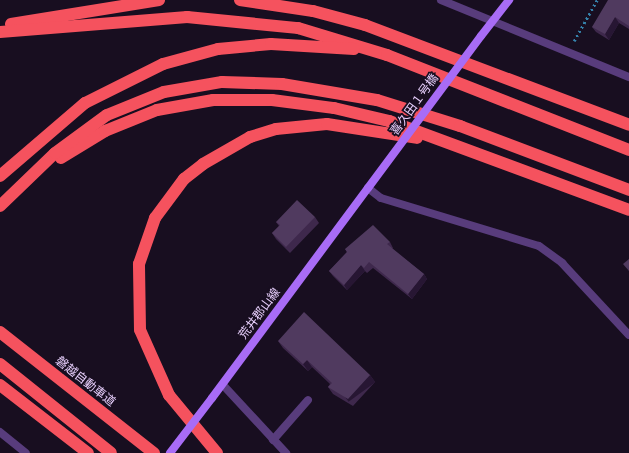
<!DOCTYPE html>
<html>
<head>
<meta charset="utf-8">
<style>
	body { margin:0 }
	#map { position:relative; width:629px; height:453px; overflow:hidden; background:#180e20; font-family:Figtree,"Noto Sans JP",sans-serif }
	div>[style] { position:absolute }
	[style*='--x'] { left:calc(var(--x)*1px); top:calc(var(--y)*1px); width:calc(var(--w)*1px); rotate:calc(var(--a)*1deg) }
	.path>* { height:2.5px; margin-top:-1.25px; transform-origin:0; background:repeating-linear-gradient(90deg,#3582ab 0 2px,transparent 0 5px) }
	.minor>* { height:8px; margin:-4px; padding:0 4px; transform-origin:4px; border-radius:4px; background:#583c7c }
	.secondary>* { height:8px; margin:-4px; padding:0 4px; transform-origin:4px; border-radius:4px; background:#a86cf6 }
	.motorway>* { height:12px; margin:-6px; padding:0 6px; transform-origin:6px; border-radius:6px; background:#f5525e }
	.secondary-bridge>* { height:8px; margin:-4px; padding:0 4px; transform-origin:4px; border-radius:4px; background:#a86cf6 }
	.wall>* { inset:0; background:#3e284c }
	.shaded-wall>* { inset:0; background:#271633; transform-origin:0 0 }
	.building>* { inset:0; background:#503a5f }
	span { translate:-50% -50%; white-space:nowrap; text-align:center; line-height:1.15; -webkit-text-stroke:3.5px #180e20; paint-order:stroke }
	.street-label { font-size:12px; color:#e7cffc }
</style>
</head>
<body>
<div id="map">
	<div class="path">
		<i style="--x:574;--y:41;--w:47;--a:-60.7"></i>
	</div>
	<div class="minor">
		<i style="--x:441;--y:0;--w:203;--a:22.3"></i>
		<i style="--x:368;--y:188;--w:16;--a:38"></i>
		<i style="--x:381;--y:198;--w:165;--a:16.9"></i>
		<i style="--x:539;--y:246;--w:29;--a:36"></i>
		<i style="--x:562;--y:263;--w:98;--a:47.1"></i>
		<i style="--x:223;--y:385;--w:93;--a:47.2"></i>
		<i style="--x:0;--y:432;--w:33;--a:39"></i>
		<i style="--x:273;--y:440;--w:53;--a:-48.8"></i>
	</div>
	<div class="secondary">
		<i style="--x:481;--y:36;--w:46;--a:-52.1"></i>
		<i style="--x:212;--y:398;--w:262;--a:-53.4"></i>
	</div>
	<div class="motorway">
		<i style="--x:240;--y:0;--w:74;--a:8.6"></i>
		<i style="--x:313;--y:11;--w:54;--a:15.1"></i>
		<i style="--x:365;--y:25;--w:282;--a:20.7"></i>
		<i style="--x:11;--y:24;--w:150;--a:-9.2"></i>
		<i style="--x:0;--y:32;--w:188;--a:-4.6"></i>
		<i style="--x:187;--y:17;--w:112;--a:5.7"></i>
		<i style="--x:298;--y:28;--w:93;--a:16.9"></i>
		<i style="--x:387;--y:55;--w:260;--a:21.4"></i>
		<i style="--x:61;--y:158;--w:52;--a:-31.5"></i>
		<i style="--x:105;--y:131;--w:56;--a:-22"></i>
		<i style="--x:157;--y:110;--w:57;--a:-10.1"></i>
		<i style="--x:213;--y:100;--w:59;--a:0"></i>
		<i style="--x:272;--y:100;--w:63;--a:7.4"></i>
		<i style="--x:334;--y:108;--w:57;--a:13.3"></i>
		<i style="--x:389;--y:121;--w:256;--a:20.3"></i>
		<i style="--x:0;--y:176;--w:112;--a:-40.7"></i>
		<i style="--x:85;--y:103;--w:87;--a:-26.6"></i>
		<i style="--x:163;--y:64;--w:57;--a:-15.3"></i>
		<i style="--x:218;--y:49;--w:53;--a:-5.4"></i>
		<i style="--x:271;--y:44;--w:83;--a:3.4"></i>
		<i style="--x:0;--y:206;--w:76;--a:-43.9"></i>
		<i style="--x:55;--y:153;--w:64;--a:-36.2"></i>
		<i style="--x:107;--y:115;--w:61;--a:-22"></i>
		<i style="--x:164;--y:92;--w:59;--a:-9.8"></i>
		<i style="--x:222;--y:82;--w:60;--a:1.9"></i>
		<i style="--x:282;--y:84;--w:96;--a:9.6"></i>
		<i style="--x:377;--y:100;--w:87;--a:17.4"></i>
		<i style="--x:460;--y:126;--w:181;--a:20.7"></i>
		<i style="--x:0;--y:332;--w:196;--a:38.2"></i>
		<i style="--x:0;--y:364;--w:142;--a:38.7"></i>
		<i style="--x:0;--y:385;--w:111;--a:37.7"></i>
		<i style="--x:217;--y:453;--w:75;--a:-129.6"></i>
		<i style="--x:169;--y:395;--w:71;--a:-114"></i>
		<i style="--x:140;--y:330;--w:66;--a:-90.9"></i>
		<i style="--x:139;--y:264;--w:49;--a:-70.8"></i>
		<i style="--x:155;--y:218;--w:49;--a:-53.4"></i>
		<i style="--x:184;--y:179;--w:24;--a:-38"></i>
		<i style="--x:203;--y:164;--w:54;--a:-29.9"></i>
		<i style="--x:250;--y:137;--w:27;--a:-17"></i>
		<i style="--x:276;--y:129;--w:51;--a:-5.6"></i>
		<i style="--x:327;--y:124;--w:91;--a:8.8"></i>
	</div>
	<div class="secondary-bridge">
		<i style="--x:368;--y:188;--w:189;--a:-53.4"></i>
		<i style="--x:170;--y:453;--w:69;--a:-52.6"></i>
	</div>
	<div class="wall">
		<i style="clip-path:polygon(629px 0,629px 29px,619px 23px,609px 40px,596px 32px,592px 27px)"></i>
		<i style="clip-path:polygon(315px 217px,319px 223px,290px 253px,276px 239px,272px 233px,279px 226px,276px 222px)"></i>
		<i style="clip-path:polygon(390px 242px,393px 248px,392px 249px,424px 274px,427px 279px,412px 299px,373px 268px,367px 273px,365px 271px,347px 290px,333px 276px,329px 271px,347px 252px,345px 249px)"></i>
		<i style="clip-path:polygon(278px 341px,370px 375px,375px 382px,353px 406px,333px 394px,328px 387px,330px 384px,312px 367px,308px 371px,283px 348px)"></i>
	</div>
	<div class="shaded-wall">
		<i style="clip-path:polygon(615px 17px,619px 23px,609px 40px,605px 34px)"></i>
		<i style="clip-path:polygon(361px 265px,365px 271px,347px 290px,344px 285px)"></i>
		<i style="clip-path:polygon(424px 274px,427px 279px,412px 299px,408px 294px)"></i>
		<i style="clip-path:polygon(307px 360px,312px 367px,308px 371px,303px 364px)"></i>
		<i style="left:370px;top:375px;width:9px;height:33px;rotate:54deg"></i>
	</div>
	<div class="building">
		<i style="clip-path:polygon(608px 0,629px 0,629px 26px,615px 17px,605px 34px,592px 27px)"></i>
		<i style="clip-path:polygon(297px 200px,315px 217px,286px 247px,272px 233px,280px 225px,276px 222px)"></i>
		<i style="clip-path:polygon(373px 225px,390px 242px,387px 244px,424px 274px,408px 294px,369px 262px,364px 268px,361px 265px,344px 285px,329px 271px,347px 252px,345px 249px)"></i>
		<i style="clip-path:polygon(629px 259px,629px 271px,623px 264px)"></i>
		<i style="clip-path:polygon(304px 312px,370px 375px,348px 399px,328px 387px,332px 383px,307px 360px,303px 364px,278px 341px)"></i>
	</div>
	<div class="street-label">
		<span style="left:415px;top:105px;rotate:-54deg">喜久田１号橋</span>
		<span style="left:260px;top:314px;rotate:-53deg">荒井郡山線</span>
		<span style="left:85px;top:382px;rotate:38deg">磐越自動車道</span>
	</div>
</div>
</body>
</html>
